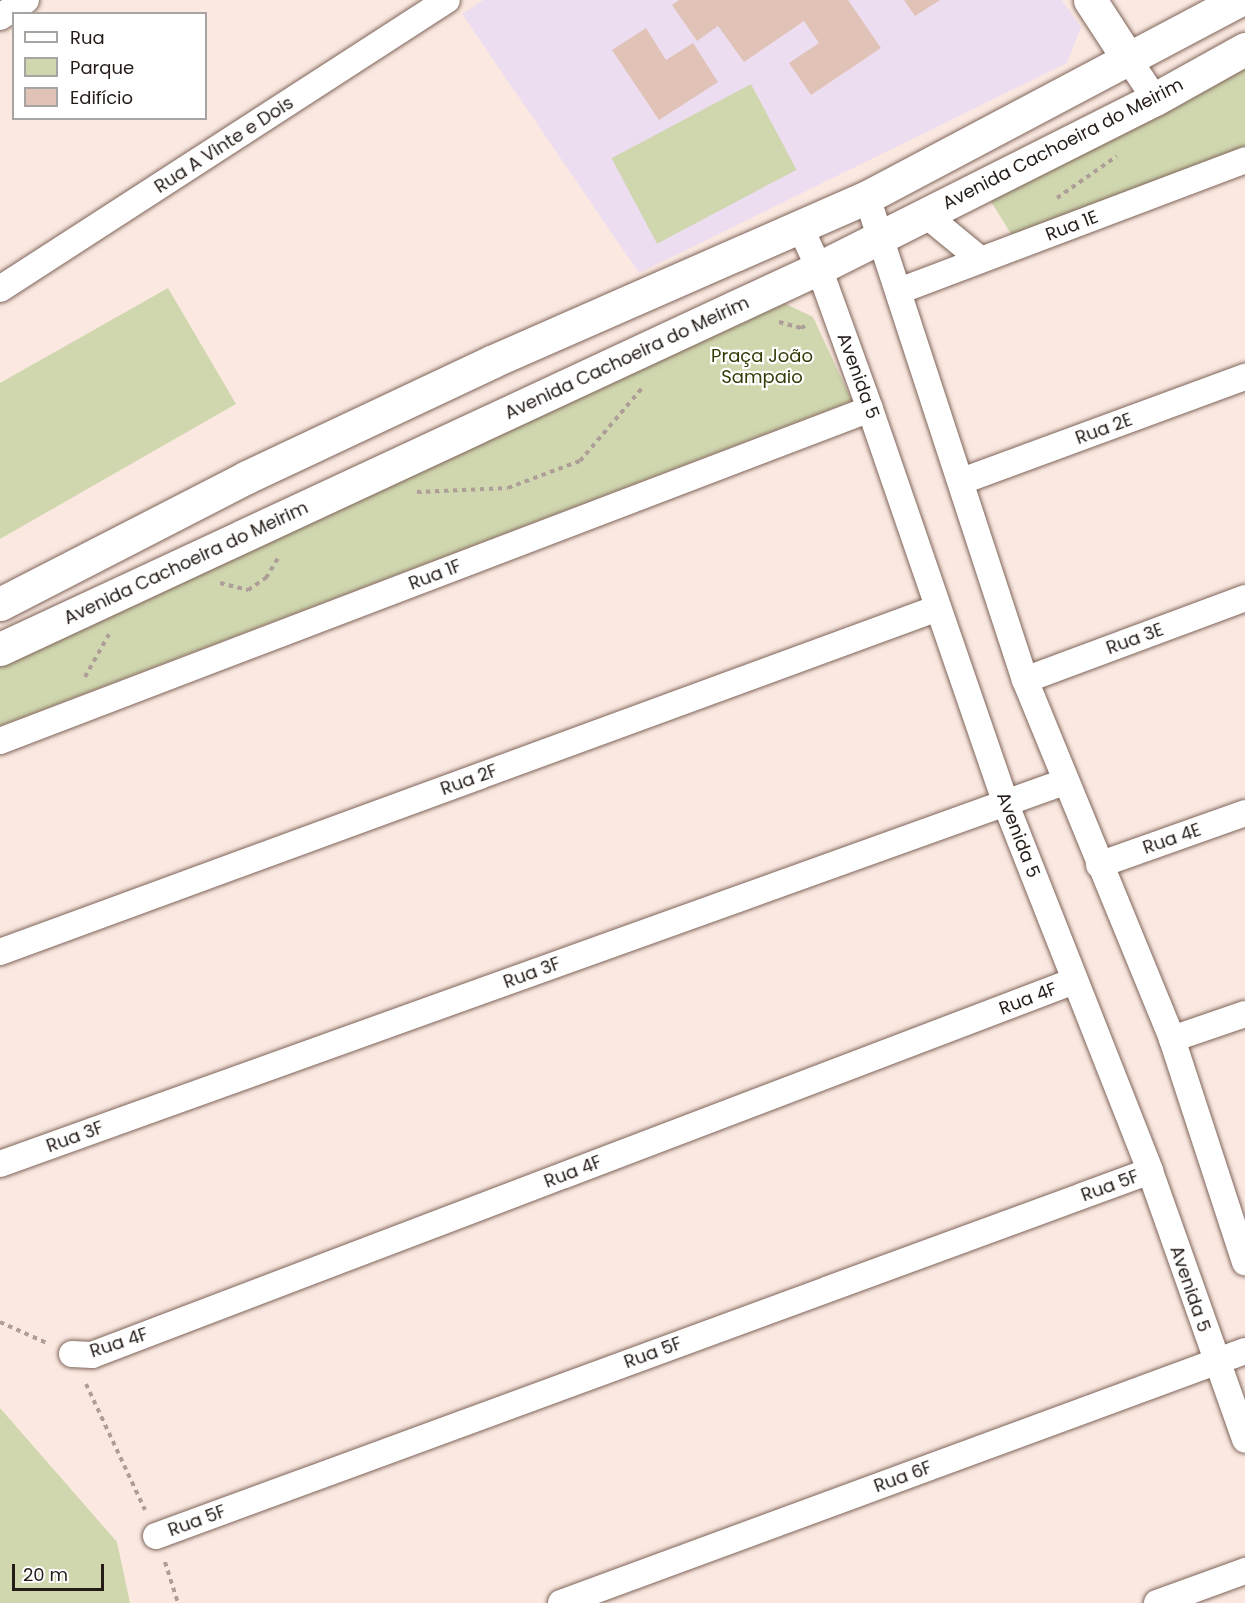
<!DOCTYPE html>
<html>
<head>
<meta charset="utf-8">
<style>
	body { margin:0 }
	#map { position:relative; width:1245px; height:1603px; overflow:hidden; background:#fbe9e1; font-family:Poppins,sans-serif }
	div>[style] { position:absolute }
	[style*='--x'] { left:calc(var(--x)*1px); top:calc(var(--y)*1px); width:calc(var(--w)*1px); rotate:calc(var(--a)*1deg) }
	.education>* { inset:0; background:#ecddf1 }
	.green>* { inset:0; background:#d0d7af; transform-origin:0 0 }
	.building>* { inset:0; background:#e0c3b6 }
	.path>* { height:4px; margin-top:-2px; transform-origin:0; background:repeating-linear-gradient(90deg,#ad9e97 0 4.5px,transparent 0 9px) }
	.roads { filter:drop-shadow(0 0 2px #7e6459) drop-shadow(0 0 2px #7e6459) }
	.street>* { height:26px; margin:-13px; padding:0 13px; transform-origin:13px; border-radius:13px; background:#fff }
	.secondary>* { height:33px; margin:-16.5px; padding:0 16.5px; transform-origin:16.5px; border-radius:16.5px; background:#fff }
	span { translate:-50% -50%; white-space:nowrap; text-align:center; line-height:1.15; -webkit-text-stroke:4.5px #fff; paint-order:stroke }
	.street-label { font-size:18px; color:#261c17 }
	.park-label { font-size:18px; color:#363b08 }
	.legend { position:absolute; left:12px; top:12px; width:195px; height:108px; box-sizing:border-box; background:#fff; border:2px solid #a8a4a2; margin:0; padding:8px 10px; list-style:none; font-size:18px; color:#261c17 }
	.legend li { display:flex; align-items:center; gap:12px; height:30px }
	.legend b { width:30px; border:2px solid #a8a4a2 }
	.scale { position:absolute; left:12px; top:1564px; width:92px; height:27px; box-sizing:border-box; border:3px solid #261c17; border-top:0; padding-left:8px; font-size:18px; line-height:21px; white-space:nowrap; color:#261c17; -webkit-text-stroke:4px #fff; paint-order:stroke }
</style>
</head>
<body>
<div id="map">
	<div class="education">
		<i style="clip-path:polygon(483px 0,1062px 0,1081px 27px,1067px 63px,639px 273px,462px 14px)"></i>
	</div>
	<div class="green">
		<i style="clip-path:polygon(1245px 68px,1245px 153px,1018px 245px,990px 200px)"></i>
		<i style="left:751px;top:84px;width:97px;height:158px;rotate:62deg"></i>
		<i style="clip-path:polygon(168px 288px,236px 404px,0 539px,0 383px)"></i>
		<i style="clip-path:polygon(767px 295px,813px 317px,852px 401px,0 726px,0 653px)"></i>
		<i style="clip-path:polygon(0 1408px,117px 1542px,130px 1603px,0 1603px)"></i>
	</div>
	<div class="building">
		<i style="clip-path:polygon(679px 0,848px 0,881px 48px,811px 95px,789px 63px,819px 43px,804px 21px,744px 62px,718px 26px,697px 41px,672px 5px)"></i>
		<i style="clip-path:polygon(904px 0,940px 0,915px 16px)"></i>
		<i style="clip-path:polygon(646px 28px,666px 60px,693px 43px,718px 82px,659px 120px,612px 50px)"></i>
	</div>
	<div class="path">
		<i style="--x:1057;--y:198;--w:73;--a:-35"></i>
		<i style="--x:779;--y:322;--w:23;--a:15"></i>
		<i style="--x:801;--y:328;--w:9;--a:-27"></i>
		<i style="--x:417;--y:492;--w:91;--a:-2.5"></i>
		<i style="--x:508;--y:488;--w:77;--a:-20.6"></i>
		<i style="--x:580;--y:461;--w:97;--a:-49.6"></i>
		<i style="--x:220;--y:583;--w:29;--a:14"></i>
		<i style="--x:248;--y:590;--w:22;--a:-34"></i>
		<i style="--x:266;--y:578;--w:26;--a:-59"></i>
		<i style="--x:85;--y:677;--w:49;--a:-60.8"></i>
		<i style="--x:0;--y:1322;--w:54;--a:24.2"></i>
		<i style="--x:86;--y:1384;--w:139;--a:64.9"></i>
		<i style="--x:165;--y:1562;--w:43;--a:72.4"></i>
	</div>
	<div class="roads">
		<div class="street">
			<i style="--x:0;--y:17;--w:31;--a:-33"></i>
			<i style="--x:1129;--y:60;--w:47;--a:56.3"></i>
			<i style="--x:867;--y:197;--w:508;--a:71.89"></i>
			<i style="--x:1025;--y:680;--w:388;--a:67.7"></i>
			<i style="--x:1172;--y:1039;--w:235;--a:71.9"></i>
			<i style="--x:925;--y:214;--w:72;--a:39.4"></i>
			<i style="--x:800;--y:227;--w:45;--a:65.1"></i>
			<i style="--x:819;--y:268;--w:150;--a:70.1"></i>
			<i style="--x:870;--y:409;--w:416;--a:71"></i>
			<i style="--x:1005;--y:802;--w:396;--a:68.5"></i>
			<i style="--x:1150;--y:1171;--w:285;--a:70.5"></i>
			<i style="--x:0;--y:289;--w:532;--a:-32.88"></i>
			<i style="--x:899;--y:291;--w:370;--a:-20.7"></i>
			<i style="--x:962;--y:481;--w:302;--a:-20.2"></i>
			<i style="--x:1025;--y:680;--w:235;--a:-20.4"></i>
			<i style="--x:0;--y:741;--w:931;--a:-20.89"></i>
			<i style="--x:1099;--y:865;--w:155;--a:-19.6"></i>
			<i style="--x:0;--y:952;--w:999;--a:-20.14"></i>
			<i style="--x:1172;--y:1039;--w:77;--a:-18.9"></i>
			<i style="--x:0;--y:1164;--w:1130;--a:-19.75"></i>
			<i style="--x:72;--y:1354;--w:20;--a:3"></i>
			<i style="--x:92;--y:1355;--w:1051;--a:-20.85"></i>
			<i style="--x:156;--y:1536;--w:1059;--a:-20.16"></i>
			<i style="--x:561;--y:1603;--w:729;--a:-20.22"></i>
			<i style="--x:1157;--y:1603;--w:94;--a:-20"></i>
		</div>
		<div class="secondary">
			<i style="--x:1090;--y:0;--w:72;--a:57"></i>
			<i style="--x:0;--y:604;--w:278;--a:-27.2"></i>
			<i style="--x:247;--y:477;--w:270;--a:-25.2"></i>
			<i style="--x:491;--y:362;--w:411;--a:-23.7"></i>
			<i style="--x:867;--y:197;--w:421;--a:-27.9"></i>
			<i style="--x:0;--y:649;--w:903;--a:-24.95"></i>
			<i style="--x:819;--y:268;--w:376;--a:-26.7"></i>
			<i style="--x:1155;--y:99;--w:103;--a:-29.1"></i>
		</div>
	</div>
	<div class="street-label">
		<span style="left:1063px;top:144px;rotate:-27deg">Avenida Cachoeira do Meirim</span>
		<span style="left:224px;top:145px;rotate:-33deg">Rua A Vinte e Dois</span>
		<span style="left:1072px;top:226px;rotate:-21deg">Rua 1E</span>
		<span style="left:627px;top:358px;rotate:-25deg">Avenida Cachoeira do Meirim</span>
		<span style="left:858px;top:376px;rotate:70deg">Avenida 5</span>
		<span style="left:1104px;top:429px;rotate:-20deg">Rua 2E</span>
		<span style="left:186px;top:563px;rotate:-25deg">Avenida Cachoeira do Meirim</span>
		<span style="left:435px;top:575px;rotate:-21deg">Rua 1F</span>
		<span style="left:1135px;top:639px;rotate:-20deg">Rua 3E</span>
		<span style="left:469px;top:780px;rotate:-20deg">Rua 2F</span>
		<span style="left:1018px;top:835px;rotate:69deg">Avenida 5</span>
		<span style="left:1172px;top:839px;rotate:-19deg">Rua 4E</span>
		<span style="left:532px;top:973px;rotate:-20deg">Rua 3F</span>
		<span style="left:1028px;top:999px;rotate:-21deg">Rua 4F</span>
		<span style="left:75px;top:1137px;rotate:-20deg">Rua 3F</span>
		<span style="left:573px;top:1172px;rotate:-21deg">Rua 4F</span>
		<span style="left:1110px;top:1186px;rotate:-20deg">Rua 5F</span>
		<span style="left:1190px;top:1289px;rotate:71deg">Avenida 5</span>
		<span style="left:119px;top:1343px;rotate:-18deg">Rua 4F</span>
		<span style="left:653px;top:1353px;rotate:-20deg">Rua 5F</span>
		<span style="left:903px;top:1477px;rotate:-20deg">Rua 6F</span>
		<span style="left:197px;top:1521px;rotate:-20deg">Rua 5F</span>
	</div>
	<div class="park-label">
		<span style="left:762px;top:367px">Praça João<br>Sampaio</span>
	</div>
	<ul class="legend">
	<li><b style="height:8px;background:#fff"></b>Rua</li>
	<li><b style="height:16px;background:#d0d7af"></b>Parque</li>
	<li><b style="height:16px;background:#e0c3b6"></b>Edifício</li>
	</ul>
	<div class="scale">20 m</div>
</div>
</body>
</html>
